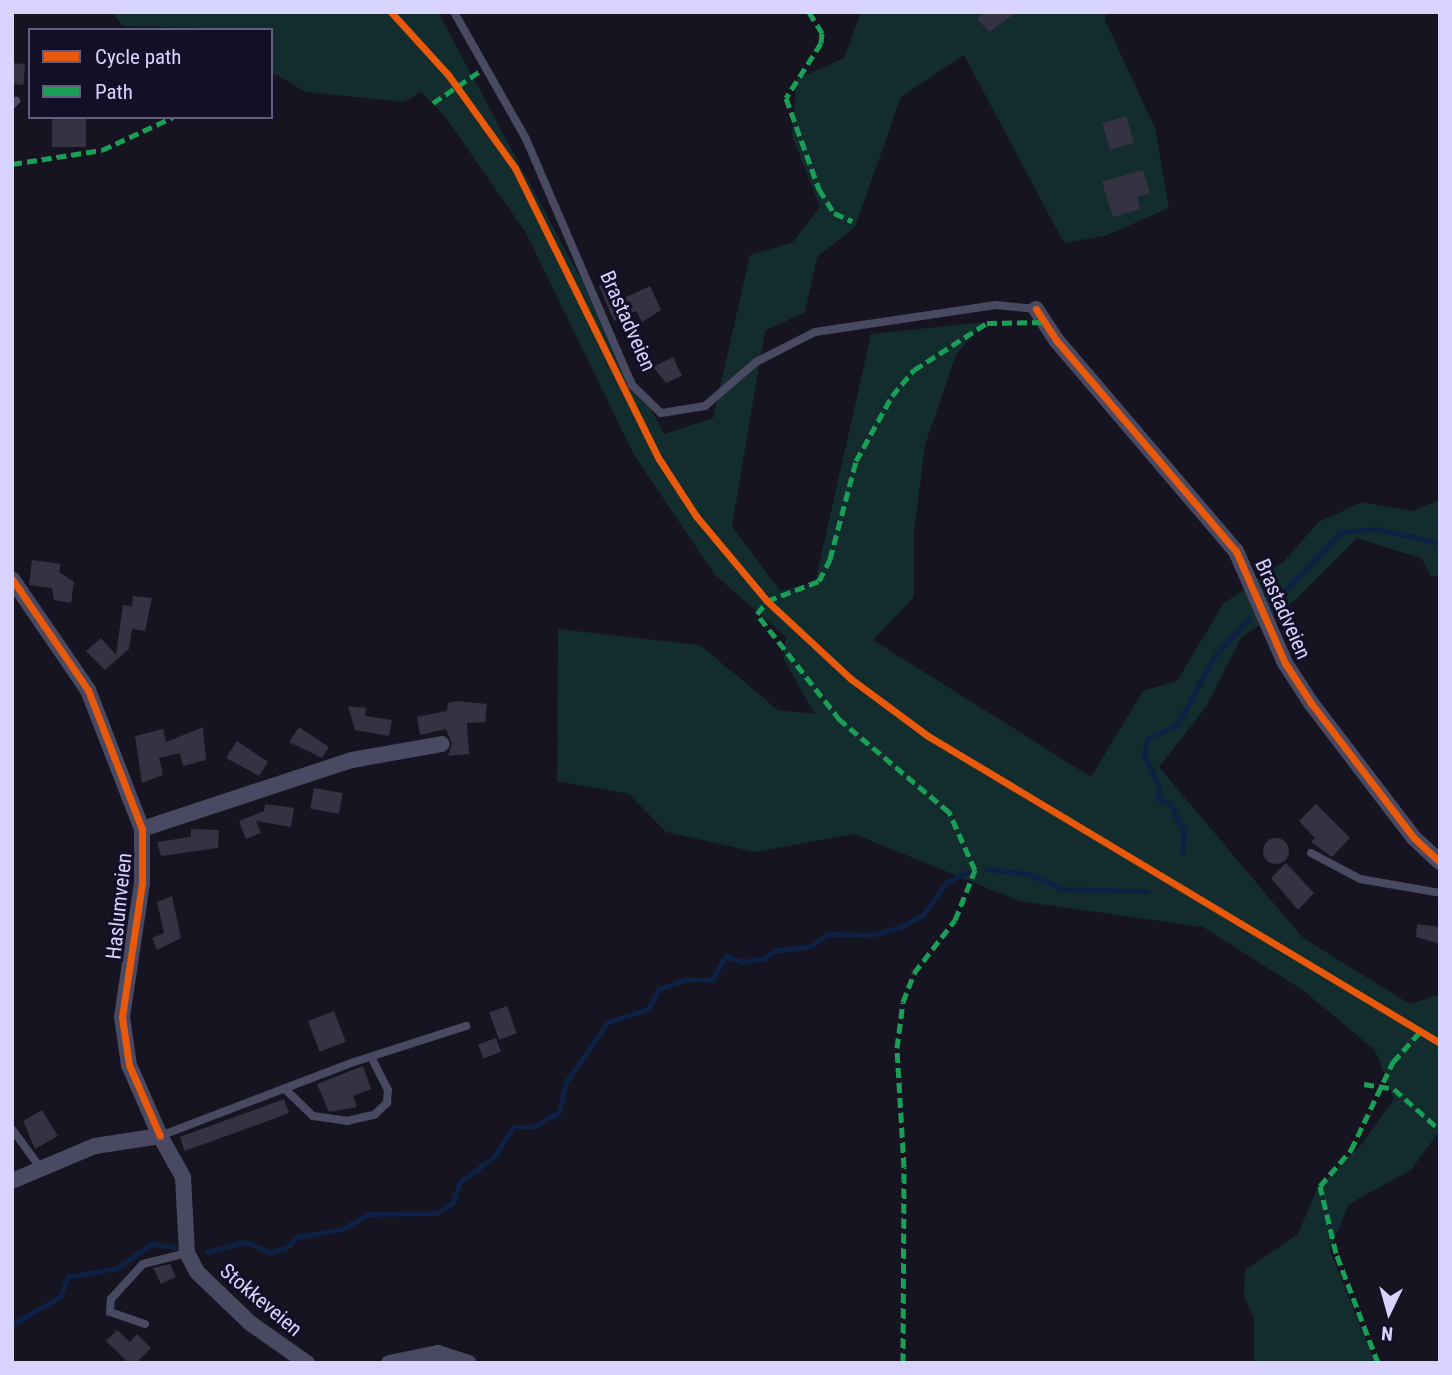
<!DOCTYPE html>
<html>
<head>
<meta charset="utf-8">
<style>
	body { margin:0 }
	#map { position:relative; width:1452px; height:1375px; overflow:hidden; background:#161421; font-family:"Roboto Condensed",sans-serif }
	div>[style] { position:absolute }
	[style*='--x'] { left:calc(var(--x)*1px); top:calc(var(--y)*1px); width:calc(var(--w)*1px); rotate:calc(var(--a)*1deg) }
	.green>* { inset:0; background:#132c2d }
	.stream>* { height:4.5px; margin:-2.25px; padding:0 2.25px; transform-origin:2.25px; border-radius:2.25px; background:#0d2144 }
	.building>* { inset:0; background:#343243; transform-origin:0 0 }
	.round { border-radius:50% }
	.lane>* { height:8px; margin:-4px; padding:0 4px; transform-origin:4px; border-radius:4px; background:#4a4962 }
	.street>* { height:16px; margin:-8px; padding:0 8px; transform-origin:8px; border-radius:8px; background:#4a4962 }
	.quiet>* { height:5px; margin-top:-2.5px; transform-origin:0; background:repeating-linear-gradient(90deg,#1a9f57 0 10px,transparent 0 15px) }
	.cycleway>* { height:7px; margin:-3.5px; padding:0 3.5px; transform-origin:3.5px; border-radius:3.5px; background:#e8590c }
	span { translate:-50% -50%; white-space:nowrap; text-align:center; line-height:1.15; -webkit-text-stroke:6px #130f26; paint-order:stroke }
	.street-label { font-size:21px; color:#d9d4ff }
	.frame { position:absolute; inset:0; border:14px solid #d9d4ff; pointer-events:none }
	.legend { position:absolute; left:28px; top:28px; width:245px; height:91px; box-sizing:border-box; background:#130f26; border:2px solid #625e7d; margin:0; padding:9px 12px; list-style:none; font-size:21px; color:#d9d4ff }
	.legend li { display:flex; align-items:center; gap:14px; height:35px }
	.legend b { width:35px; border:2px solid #625e7d }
	.north { position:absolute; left:1354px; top:1277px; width:70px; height:70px; -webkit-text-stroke:5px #130f26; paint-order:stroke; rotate:185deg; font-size:19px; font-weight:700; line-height:28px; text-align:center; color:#d9d4ff }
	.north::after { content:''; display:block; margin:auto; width:24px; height:32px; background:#d9d4ff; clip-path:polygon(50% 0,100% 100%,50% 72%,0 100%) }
</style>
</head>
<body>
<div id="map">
	<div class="green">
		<i style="clip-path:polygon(112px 12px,438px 12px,664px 434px,713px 418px,750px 255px,793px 242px,820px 207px,792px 135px,797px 79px,844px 58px,861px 12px,1106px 12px,1105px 20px,1155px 128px,1169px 208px,1105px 236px,1064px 243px,964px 55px,901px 97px,855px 227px,817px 257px,805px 312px,765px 331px,732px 526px,780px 591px,815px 583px,871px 334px,984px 322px,956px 355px,925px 445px,914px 532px,914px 597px,873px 640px,1091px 777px,1143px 691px,1177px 681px,1223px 604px,1283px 562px,1319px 522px,1362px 502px,1411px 511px,1440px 500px,1440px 576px,1431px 576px,1421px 558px,1357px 538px,1294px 601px,1241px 638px,1206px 707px,1159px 767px,1303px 938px,1410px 1004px,1440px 994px,1440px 1130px,1411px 1170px,1349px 1204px,1330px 1250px,1375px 1363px,1254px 1363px,1254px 1318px,1244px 1297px,1245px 1270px,1298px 1234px,1317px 1189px,1361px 1145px,1394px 1099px,1375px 1050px,1304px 991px,1203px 927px,1019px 901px,854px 834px,755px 852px,666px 832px,629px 794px,557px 781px,558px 629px,700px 645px,778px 710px,815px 714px,783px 658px,786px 637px,715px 575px,634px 455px,526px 233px,444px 115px,421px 92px,404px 102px,306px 92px,271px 72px,271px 30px,123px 26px)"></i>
	</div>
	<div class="stream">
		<i style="--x:1280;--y:596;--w:88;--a:-46.4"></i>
		<i style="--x:1341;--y:532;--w:36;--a:-5"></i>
		<i style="--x:1377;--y:529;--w:65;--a:12.5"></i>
		<i style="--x:1182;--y:854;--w:21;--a:-85"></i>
		<i style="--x:1184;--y:833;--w:32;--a:-116"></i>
		<i style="--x:1170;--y:804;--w:13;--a:-157"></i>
		<i style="--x:1158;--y:799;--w:11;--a:-85"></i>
		<i style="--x:1159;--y:788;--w:36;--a:-114"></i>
		<i style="--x:1144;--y:755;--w:17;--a:-77"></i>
		<i style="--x:1148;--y:738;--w:30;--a:-23"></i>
		<i style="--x:1176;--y:726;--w:82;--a:-60.9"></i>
		<i style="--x:1216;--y:654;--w:48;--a:-46.7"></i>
		<i style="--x:987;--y:869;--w:42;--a:6.8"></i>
		<i style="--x:1029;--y:874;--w:36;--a:24"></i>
		<i style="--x:1062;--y:889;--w:84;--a:1.4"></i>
		<i style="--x:207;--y:1252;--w:40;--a:-14.4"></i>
		<i style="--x:246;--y:1242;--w:26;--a:23"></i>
		<i style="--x:270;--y:1252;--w:16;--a:-14"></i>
		<i style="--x:286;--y:1248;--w:16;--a:-45"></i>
		<i style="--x:297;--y:1237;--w:46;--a:-10.1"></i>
		<i style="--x:342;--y:1229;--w:31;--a:-29"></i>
		<i style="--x:369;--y:1214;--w:68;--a:-0.8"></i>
		<i style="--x:437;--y:1213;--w:18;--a:-34"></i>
		<i style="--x:452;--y:1203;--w:22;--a:-69"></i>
		<i style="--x:460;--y:1182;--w:44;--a:-36.6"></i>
		<i style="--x:495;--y:1156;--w:34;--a:-58"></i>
		<i style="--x:513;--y:1127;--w:20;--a:0"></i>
		<i style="--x:533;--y:1127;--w:30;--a:-30"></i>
		<i style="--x:559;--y:1112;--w:31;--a:-77"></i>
		<i style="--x:566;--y:1082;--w:73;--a:-55"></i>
		<i style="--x:608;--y:1022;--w:42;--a:-18"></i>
		<i style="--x:648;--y:1009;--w:23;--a:-61"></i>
		<i style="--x:659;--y:989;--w:29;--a:-20"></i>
		<i style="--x:686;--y:979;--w:26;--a:2"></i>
		<i style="--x:712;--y:980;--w:28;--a:-60"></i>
		<i style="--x:726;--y:956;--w:18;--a:19"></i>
		<i style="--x:743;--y:962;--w:22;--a:-10"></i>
		<i style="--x:765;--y:958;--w:11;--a:-41"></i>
		<i style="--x:773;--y:951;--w:38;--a:-7"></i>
		<i style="--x:811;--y:946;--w:21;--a:-35"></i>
		<i style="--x:828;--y:934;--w:43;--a:1.3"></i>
		<i style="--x:871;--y:935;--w:28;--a:-15"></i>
		<i style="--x:898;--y:928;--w:28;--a:-27"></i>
		<i style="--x:923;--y:915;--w:41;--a:-54"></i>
		<i style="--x:947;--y:882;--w:23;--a:-25"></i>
		<i style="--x:12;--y:1324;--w:55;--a:-29.4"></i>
		<i style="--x:60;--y:1297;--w:22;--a:-68"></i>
		<i style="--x:68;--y:1277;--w:50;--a:-10.4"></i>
		<i style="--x:117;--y:1268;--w:42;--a:-34.4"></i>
		<i style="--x:152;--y:1244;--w:26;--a:7"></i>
	</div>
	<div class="building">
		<i style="clip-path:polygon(984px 12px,1017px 12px,989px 32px,977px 19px)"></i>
		<i style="left:12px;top:63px;width:13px;height:21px;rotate:4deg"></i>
		<i style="left:1126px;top:116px;width:28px;height:25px;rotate:73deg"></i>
		<i style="left:52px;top:117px;width:34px;height:30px"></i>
		<i style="clip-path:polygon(1143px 170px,1150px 193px,1137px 197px,1140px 209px,1113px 217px,1102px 182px)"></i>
		<i style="clip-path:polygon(613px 280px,622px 299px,650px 286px,661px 310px,642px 322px,636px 311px,614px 321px,599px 286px)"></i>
		<i style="clip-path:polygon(673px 357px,682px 376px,666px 383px,653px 367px)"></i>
		<i style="clip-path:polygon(32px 560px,61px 564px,59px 572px,74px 582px,71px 603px,54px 600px,52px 588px,29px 585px)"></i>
		<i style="clip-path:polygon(133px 596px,152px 598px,145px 631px,132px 629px,129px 649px,105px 670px,86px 651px,101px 638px,116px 655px,123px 605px,132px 606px)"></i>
		<i style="clip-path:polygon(457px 701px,487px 704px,485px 722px,467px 723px,469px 754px,448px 756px,452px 743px,446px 729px,420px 735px,417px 717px,447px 711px,448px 703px)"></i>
		<i style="clip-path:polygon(348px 706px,366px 708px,365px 716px,392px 720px,389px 736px,355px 730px)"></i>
		<i style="clip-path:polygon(203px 727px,206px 760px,183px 766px,180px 753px,159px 758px,163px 775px,142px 783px,135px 736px,163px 729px,166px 742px)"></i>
		<i style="clip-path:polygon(299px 727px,329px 747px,322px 758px,289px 742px)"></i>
		<i style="clip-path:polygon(237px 741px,268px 762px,259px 776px,226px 758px)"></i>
		<i style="left:314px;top:788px;width:29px;height:21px;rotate:10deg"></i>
		<i style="clip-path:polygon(265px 804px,294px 808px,291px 827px,256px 821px,261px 833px,246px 839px,239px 821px,264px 811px)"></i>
		<i style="clip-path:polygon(1316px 804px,1350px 838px,1332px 857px,1311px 842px,1315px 838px,1299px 821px)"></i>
		<i style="clip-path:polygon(191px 829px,219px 830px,218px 848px,161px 856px,157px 842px,191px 837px)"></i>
		<i class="round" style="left:1263px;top:838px;width:26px;height:26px"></i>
		<i style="clip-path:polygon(1286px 863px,1314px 893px,1298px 910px,1271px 878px)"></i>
		<i style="clip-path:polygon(172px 896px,181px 938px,157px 950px,152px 938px,164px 933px,157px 902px)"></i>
		<i style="clip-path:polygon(1417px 924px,1440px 927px,1440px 944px,1416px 937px)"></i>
		<i style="left:507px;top:1006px;width:29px;height:19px;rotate:70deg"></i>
		<i style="left:334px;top:1011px;width:33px;height:28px;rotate:69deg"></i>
		<i style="left:496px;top:1038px;width:15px;height:19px;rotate:70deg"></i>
		<i style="clip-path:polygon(363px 1066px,371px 1089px,353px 1096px,357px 1107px,329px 1112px,317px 1084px)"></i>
		<i style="left:284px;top:1099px;width:15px;height:111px;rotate:70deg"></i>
		<i style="clip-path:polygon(42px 1110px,58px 1136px,35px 1149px,23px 1121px)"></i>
		<i style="clip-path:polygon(170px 1264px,176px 1277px,161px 1284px,153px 1268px)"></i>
		<i style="clip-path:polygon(117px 1330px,130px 1342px,137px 1334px,151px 1348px,136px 1363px,129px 1363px,106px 1341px)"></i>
	</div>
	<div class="lane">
		<i style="--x:454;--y:12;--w:146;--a:60.4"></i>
		<i style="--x:526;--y:139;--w:268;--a:66.7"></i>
		<i style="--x:632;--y:385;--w:40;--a:44"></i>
		<i style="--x:661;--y:413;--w:45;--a:-9"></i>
		<i style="--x:705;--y:406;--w:67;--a:-40.8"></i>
		<i style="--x:756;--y:362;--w:66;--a:-27"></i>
		<i style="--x:815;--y:332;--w:183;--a:-8.5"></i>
		<i style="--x:996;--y:305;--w:40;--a:5.7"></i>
		<i style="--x:12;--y:105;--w:6;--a:-45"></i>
		<i style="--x:1311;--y:853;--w:55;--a:28"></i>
		<i style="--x:1360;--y:879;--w:81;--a:9.9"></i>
		<i style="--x:285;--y:1089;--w:39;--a:44"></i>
		<i style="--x:313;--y:1116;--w:34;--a:8"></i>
		<i style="--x:347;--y:1121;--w:28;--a:-13"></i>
		<i style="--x:374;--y:1115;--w:18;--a:-43"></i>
		<i style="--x:387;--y:1103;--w:13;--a:-86"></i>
		<i style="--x:388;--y:1090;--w:37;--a:-117"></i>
		<i style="--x:12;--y:1129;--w:46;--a:53.9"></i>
		<i style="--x:160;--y:1136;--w:208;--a:-20.9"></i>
		<i style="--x:354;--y:1062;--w:118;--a:-17.8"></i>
		<i style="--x:145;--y:1324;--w:37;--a:-161"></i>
		<i style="--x:110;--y:1312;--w:13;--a:-86"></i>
		<i style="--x:111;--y:1299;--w:47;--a:-47.6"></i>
		<i style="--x:143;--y:1264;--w:45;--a:-14"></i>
	</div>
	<div class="street">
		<i style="--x:1036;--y:309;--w:38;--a:57"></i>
		<i style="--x:1057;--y:341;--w:276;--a:49.6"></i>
		<i style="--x:1236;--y:551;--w:122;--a:66.4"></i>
		<i style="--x:1285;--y:663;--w:48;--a:57"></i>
		<i style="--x:1311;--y:703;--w:170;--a:52.7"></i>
		<i style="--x:1414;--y:838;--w:35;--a:43"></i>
		<i style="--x:12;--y:579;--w:135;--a:55.6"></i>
		<i style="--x:88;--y:690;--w:149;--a:68.8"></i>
		<i style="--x:142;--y:829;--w:54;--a:90"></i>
		<i style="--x:142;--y:883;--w:135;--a:98.5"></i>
		<i style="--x:122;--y:1017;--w:49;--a:81.7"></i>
		<i style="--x:129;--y:1065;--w:77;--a:66.4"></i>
		<i style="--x:142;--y:829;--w:221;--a:-18.2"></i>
		<i style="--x:352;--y:760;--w:91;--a:-10.1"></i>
		<i style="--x:12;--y:1181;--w:90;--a:-22.9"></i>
		<i style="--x:95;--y:1146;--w:66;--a:-8.7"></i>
		<i style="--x:160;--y:1136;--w:47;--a:60.7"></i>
		<i style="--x:183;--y:1177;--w:76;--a:87"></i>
		<i style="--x:187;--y:1253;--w:21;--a:62"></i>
		<i style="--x:197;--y:1272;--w:74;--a:43.9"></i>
		<i style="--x:250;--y:1323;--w:70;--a:35.1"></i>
		<i style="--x:389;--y:1363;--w:50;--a:-11.5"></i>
		<i style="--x:438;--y:1353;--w:32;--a:18"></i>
	</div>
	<div class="quiet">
		<i style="--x:809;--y:12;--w:25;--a:58"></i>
		<i style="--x:822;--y:33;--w:10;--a:96"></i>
		<i style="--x:821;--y:43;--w:65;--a:122.5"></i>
		<i style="--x:786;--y:98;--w:97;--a:70.1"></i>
		<i style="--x:819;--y:189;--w:28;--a:58"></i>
		<i style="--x:834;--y:213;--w:20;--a:24"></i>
		<i style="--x:433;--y:103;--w:60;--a:-34.2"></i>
		<i style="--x:12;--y:164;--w:91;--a:-8.8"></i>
		<i style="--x:102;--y:150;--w:78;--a:-24.9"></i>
		<i style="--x:1364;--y:1084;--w:30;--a:9"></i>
		<i style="--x:1394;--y:1089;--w:62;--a:41.7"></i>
		<i style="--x:903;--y:1363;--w:196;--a:-89.7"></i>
		<i style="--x:904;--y:1167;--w:119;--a:-93.4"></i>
		<i style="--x:897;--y:1048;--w:46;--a:-82.6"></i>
		<i style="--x:903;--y:1002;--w:31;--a:-69"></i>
		<i style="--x:914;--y:973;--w:67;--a:-52.3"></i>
		<i style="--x:955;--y:920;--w:54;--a:-68.2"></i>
		<i style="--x:975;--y:870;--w:64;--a:-114.1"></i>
		<i style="--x:949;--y:812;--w:143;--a:-139.8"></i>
		<i style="--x:840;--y:720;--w:135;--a:-128.1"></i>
		<i style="--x:757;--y:614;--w:16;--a:-52"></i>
		<i style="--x:767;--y:601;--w:56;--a:-21"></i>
		<i style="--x:819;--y:581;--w:25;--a:-63"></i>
		<i style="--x:830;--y:559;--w:101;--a:-75.1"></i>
		<i style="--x:856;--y:461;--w:74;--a:-61"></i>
		<i style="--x:892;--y:396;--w:34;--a:-50"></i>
		<i style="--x:914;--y:370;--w:87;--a:-32.8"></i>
		<i style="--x:987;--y:323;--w:56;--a:-1"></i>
		<i style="--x:1378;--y:1363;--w:118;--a:-110.9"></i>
		<i style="--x:1336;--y:1253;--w:69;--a:-103.4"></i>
		<i style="--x:1320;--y:1186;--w:48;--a:-49.3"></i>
		<i style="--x:1351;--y:1150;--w:98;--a:-64.5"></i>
		<i style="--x:1393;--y:1062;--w:40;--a:-48"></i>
	</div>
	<div class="cycleway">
		<i style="--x:391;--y:12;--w:86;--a:47.8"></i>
		<i style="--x:449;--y:76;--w:113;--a:54.3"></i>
		<i style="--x:515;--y:168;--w:325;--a:63.7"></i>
		<i style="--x:659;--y:459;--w:68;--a:57"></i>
		<i style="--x:696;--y:516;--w:111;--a:50.1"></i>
		<i style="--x:767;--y:601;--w:115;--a:42.9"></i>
		<i style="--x:851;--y:679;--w:96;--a:36.5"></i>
		<i style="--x:928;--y:736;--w:597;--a:30.95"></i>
		<i style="--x:1036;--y:309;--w:38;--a:57"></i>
		<i style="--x:1057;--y:341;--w:276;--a:49.6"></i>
		<i style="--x:1236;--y:551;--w:122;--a:66.4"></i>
		<i style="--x:1285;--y:663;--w:48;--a:57"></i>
		<i style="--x:1311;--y:703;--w:170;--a:52.7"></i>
		<i style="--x:1414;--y:838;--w:35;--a:43"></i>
		<i style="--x:12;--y:579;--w:135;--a:55.6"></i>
		<i style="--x:88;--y:690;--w:149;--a:68.8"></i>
		<i style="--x:142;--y:829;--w:54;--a:90"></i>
		<i style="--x:142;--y:883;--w:135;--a:98.5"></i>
		<i style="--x:122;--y:1017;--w:49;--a:81.7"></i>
		<i style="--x:129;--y:1065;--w:77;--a:66.4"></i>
	</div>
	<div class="street-label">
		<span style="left:628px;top:321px;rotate:66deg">Brastadveien</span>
		<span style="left:1283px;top:609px;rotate:66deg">Brastadveien</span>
		<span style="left:119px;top:906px;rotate:-84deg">Haslumveien</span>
		<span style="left:261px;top:1300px;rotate:40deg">Stokkeveien</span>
	</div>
	<div class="frame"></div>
	<ul class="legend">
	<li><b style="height:9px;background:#e8590c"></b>Cycle path</li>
	<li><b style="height:9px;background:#1a9f57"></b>Path</li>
	</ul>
	<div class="north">N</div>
</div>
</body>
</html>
